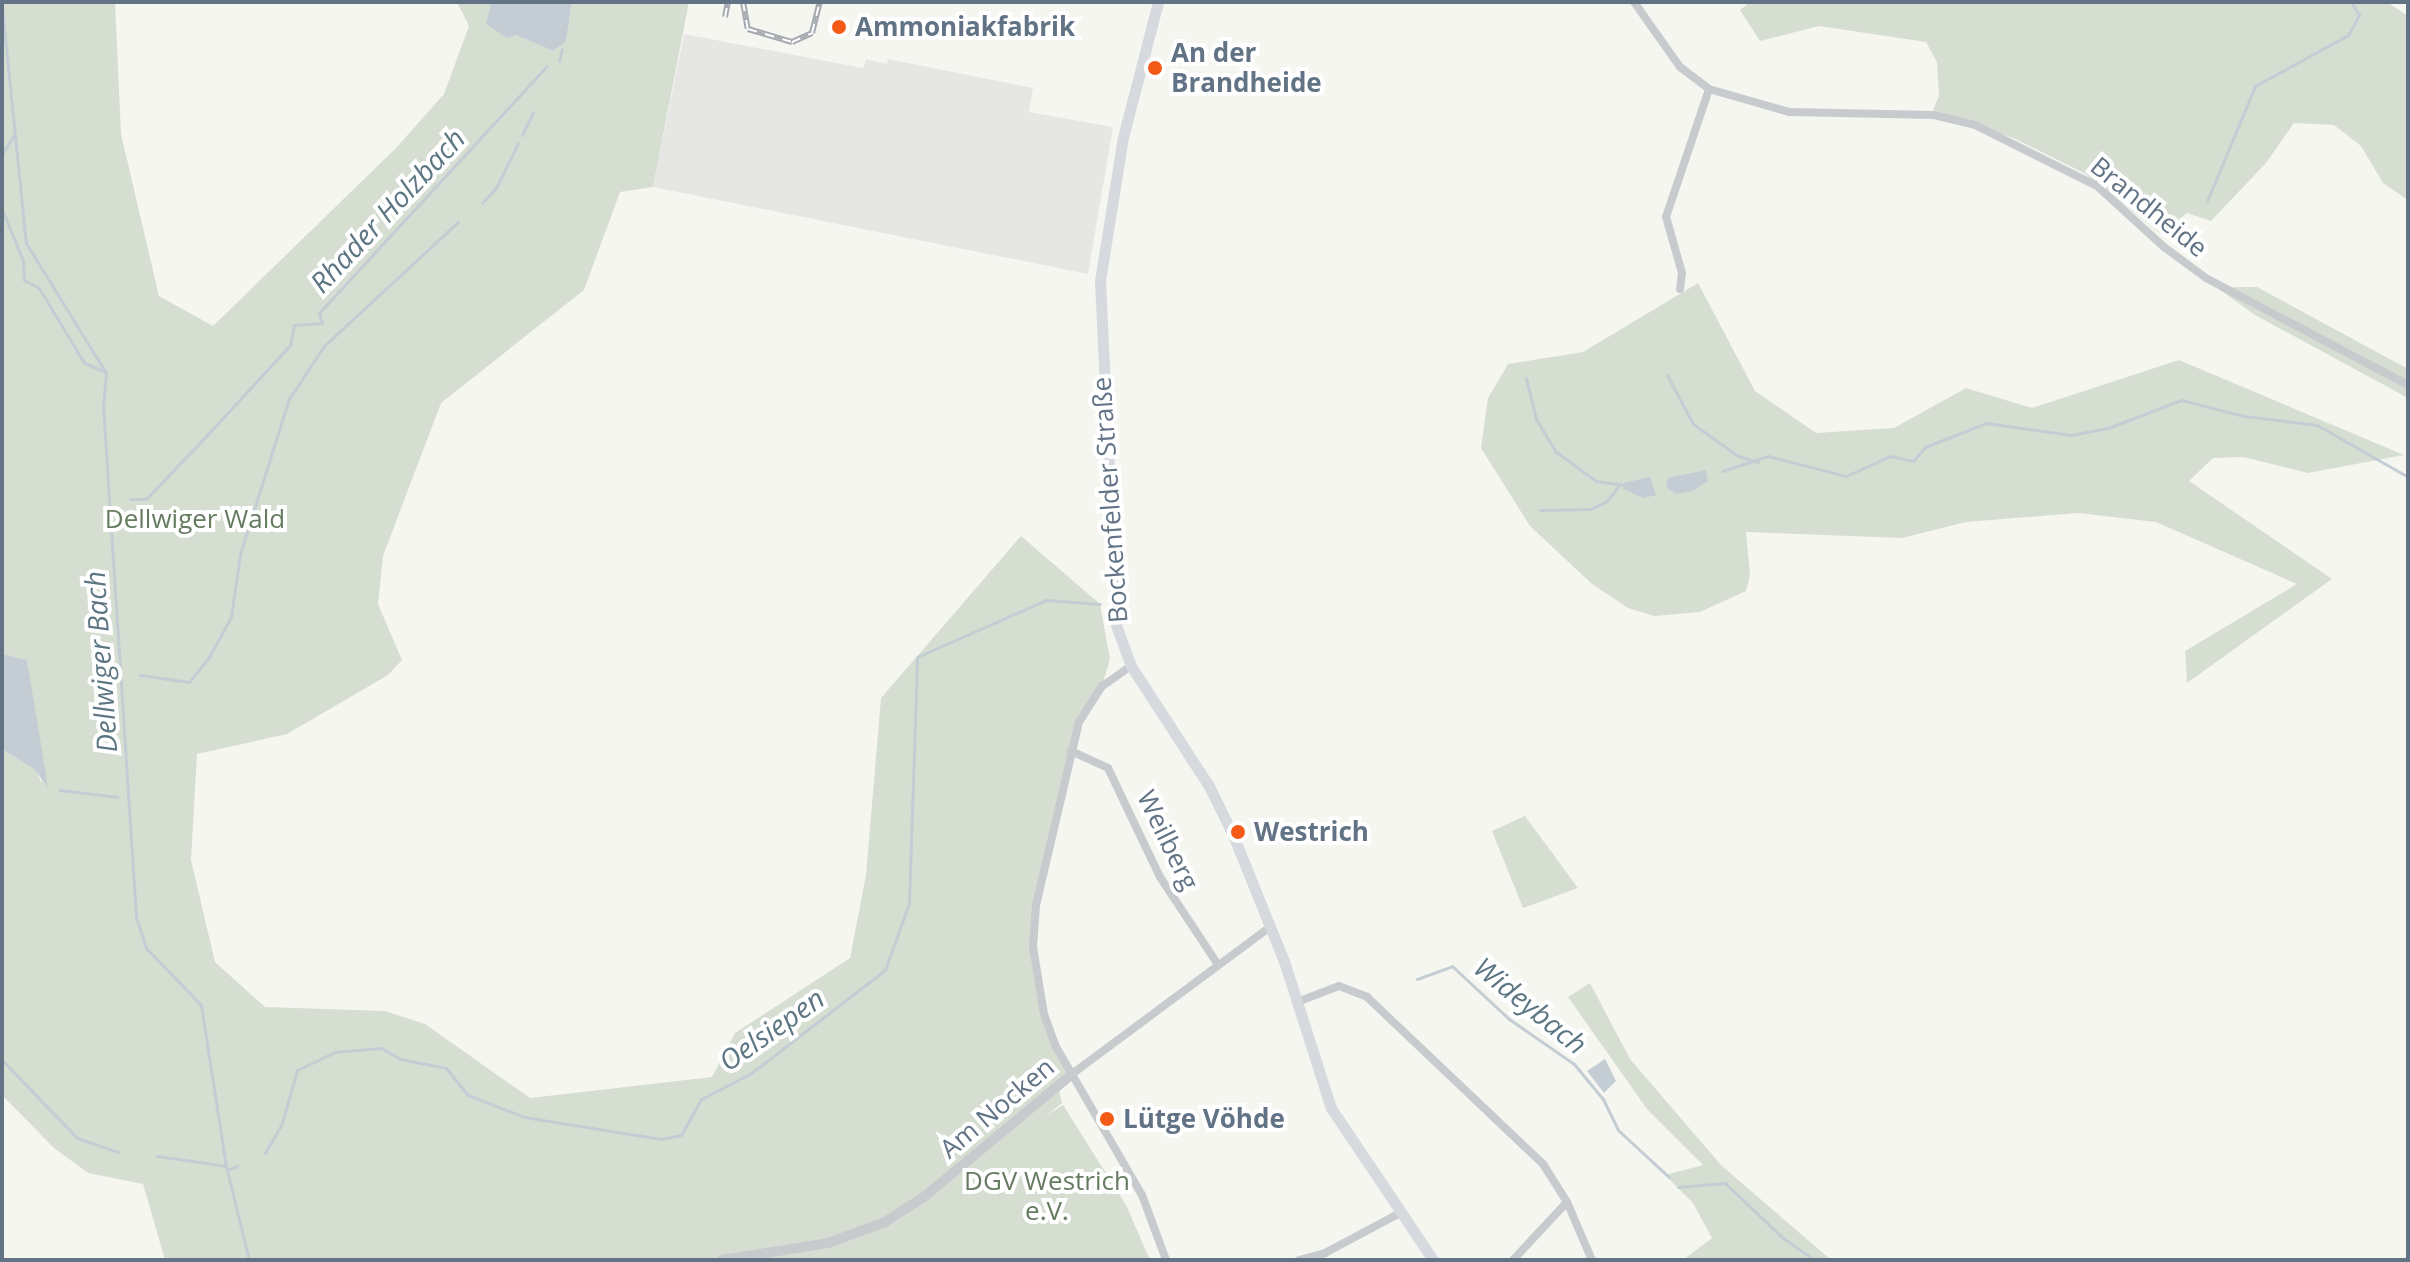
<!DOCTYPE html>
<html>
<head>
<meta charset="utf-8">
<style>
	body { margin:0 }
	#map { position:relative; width:2410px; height:1262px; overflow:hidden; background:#f6f6f1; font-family:"Open Sans",sans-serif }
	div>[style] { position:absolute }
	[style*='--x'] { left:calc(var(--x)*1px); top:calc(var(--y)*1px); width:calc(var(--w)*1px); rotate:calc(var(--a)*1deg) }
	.built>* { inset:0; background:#e6e7e5 }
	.green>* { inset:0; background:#d6ded2 }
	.water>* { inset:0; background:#c4cdd3 }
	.stream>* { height:3px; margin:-1.5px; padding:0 1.5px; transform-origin:1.5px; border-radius:1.5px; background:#c4cdd3 }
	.minor>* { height:8px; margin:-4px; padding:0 4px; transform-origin:4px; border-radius:4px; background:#c8cbce }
	.tertiary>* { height:10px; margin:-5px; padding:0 5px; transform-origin:5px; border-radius:5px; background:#c8cbce }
	.secondary>* { height:11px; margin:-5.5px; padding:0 5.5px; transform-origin:5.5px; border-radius:5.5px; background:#d6dadf }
	.rail>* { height:6px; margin-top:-3px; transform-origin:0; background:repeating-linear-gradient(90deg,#fff 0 9px,#a5aab1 0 18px); box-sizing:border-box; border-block:2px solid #a5aab1 }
	.dots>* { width:22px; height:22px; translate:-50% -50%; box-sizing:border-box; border:4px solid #fff; border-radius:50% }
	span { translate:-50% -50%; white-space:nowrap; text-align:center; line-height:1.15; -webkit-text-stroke:8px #fff; paint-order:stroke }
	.poi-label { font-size:26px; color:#627386; font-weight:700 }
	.left { translate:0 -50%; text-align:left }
	.street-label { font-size:26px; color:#627386 }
	.park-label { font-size:26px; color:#657c61 }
	.water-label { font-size:28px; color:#5d7683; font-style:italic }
	.frame { position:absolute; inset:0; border:4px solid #627386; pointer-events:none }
</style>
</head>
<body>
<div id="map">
	<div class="built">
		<i style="clip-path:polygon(684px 34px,863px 68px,866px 59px,887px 64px,888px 59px,1033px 88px,1029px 112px,1113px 127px,1088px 274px,653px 187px)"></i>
	</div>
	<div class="green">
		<i style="clip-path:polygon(2px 2px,115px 2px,121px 134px,159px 296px,213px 326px,396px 148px,444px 94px,469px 26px,457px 2px,491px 2px,486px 24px,507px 37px,516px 35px,553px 51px,566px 42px,572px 2px,689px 2px,653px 187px,620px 192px,584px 290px,441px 403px,383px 556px,378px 604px,402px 660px,388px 675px,287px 734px,197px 754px,191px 860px,215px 962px,265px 1007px,385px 1011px,425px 1024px,530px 1098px,712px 1077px,735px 1033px,850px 958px,866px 875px,881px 698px,1021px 536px,1100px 604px,1110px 659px,1102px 686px,1085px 706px,1036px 906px,1033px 947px,1044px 1014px,1072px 1074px,1058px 1085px,1062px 1103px,1046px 1116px,1063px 1105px,1126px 1205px,1150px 1260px,165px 1260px,143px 1184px,88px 1173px,54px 1148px,2px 1095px,2px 749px,35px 769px,42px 783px,27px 660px,2px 654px)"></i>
		<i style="clip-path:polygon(1750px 2px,2387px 2px,2408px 16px,2408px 200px,2383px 183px,2361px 146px,2334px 125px,2294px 123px,2266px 163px,2211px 221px,2187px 213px,2161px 234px,2084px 173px,2013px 138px,1933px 110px,1939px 96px,1937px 62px,1926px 42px,1819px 26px,1760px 41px,1740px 10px)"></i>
		<i style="clip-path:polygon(1698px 283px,1755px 391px,1816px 433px,1894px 428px,1966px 388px,2032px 408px,2179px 360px,2404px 455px,2308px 473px,2243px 457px,2213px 458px,2189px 481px,2332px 579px,2187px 683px,2185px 651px,2297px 584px,2156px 522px,2078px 513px,1966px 522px,1902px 538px,1746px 532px,1750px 575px,1746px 591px,1700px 612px,1654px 616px,1628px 608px,1592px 584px,1530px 526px,1481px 448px,1488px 398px,1508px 364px,1583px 352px)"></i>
		<i style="clip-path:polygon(2236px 287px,2257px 287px,2408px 369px,2408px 398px,2255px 315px,2220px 290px)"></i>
		<i style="clip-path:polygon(1525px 816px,1578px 888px,1523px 908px,1492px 831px)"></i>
		<i style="clip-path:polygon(1590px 983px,1630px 1059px,1721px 1165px,1831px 1260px,1683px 1260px,1712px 1238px,1693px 1203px,1665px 1175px,1703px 1165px,1647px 1109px,1568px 997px)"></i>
	</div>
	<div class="water">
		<i style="clip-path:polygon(491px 2px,572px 2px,566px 42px,553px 51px,516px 35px,507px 38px,486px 24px)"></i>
		<i style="clip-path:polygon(1706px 470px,1708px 481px,1693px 491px,1676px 494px,1666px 487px,1668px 478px)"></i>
		<i style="clip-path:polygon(1650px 477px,1656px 495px,1644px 498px,1623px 489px,1624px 483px)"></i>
		<i style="clip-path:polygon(2px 654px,27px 660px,48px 787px,34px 769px,2px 749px)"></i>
		<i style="clip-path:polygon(1605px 1059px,1616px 1081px,1604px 1093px,1587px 1071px)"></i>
	</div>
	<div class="stream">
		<i style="--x:2;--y:4;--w:2;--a:-90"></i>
		<i style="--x:2;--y:8;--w:236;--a:84.2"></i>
		<i style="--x:26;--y:243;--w:153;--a:58.4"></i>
		<i style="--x:106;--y:373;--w:32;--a:95"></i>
		<i style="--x:103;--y:405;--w:513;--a:86.31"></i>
		<i style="--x:136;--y:917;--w:33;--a:72"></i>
		<i style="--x:146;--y:948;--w:79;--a:46"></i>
		<i style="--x:201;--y:1005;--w:163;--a:81.2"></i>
		<i style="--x:226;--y:1166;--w:97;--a:76.3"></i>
		<i style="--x:559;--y:61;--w:12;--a:-76"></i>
		<i style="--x:522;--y:135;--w:25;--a:-64"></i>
		<i style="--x:2;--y:154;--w:22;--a:-58"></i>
		<i style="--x:2207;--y:201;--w:125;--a:-67.3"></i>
		<i style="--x:2255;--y:86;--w:106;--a:-28.7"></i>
		<i style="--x:2348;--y:35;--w:23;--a:-61"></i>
		<i style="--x:2359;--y:15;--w:15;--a:-122"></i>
		<i style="--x:482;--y:203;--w:21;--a:-47"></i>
		<i style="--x:496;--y:188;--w:50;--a:-63.9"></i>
		<i style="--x:2;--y:209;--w:56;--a:68"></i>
		<i style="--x:23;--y:261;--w:19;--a:87"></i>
		<i style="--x:24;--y:280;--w:17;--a:28"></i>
		<i style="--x:39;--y:288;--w:87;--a:59"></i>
		<i style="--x:84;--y:363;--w:22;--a:22"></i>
		<i style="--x:1667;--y:375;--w:55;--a:62"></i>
		<i style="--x:1693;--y:424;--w:55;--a:35.4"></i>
		<i style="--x:1738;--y:456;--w:21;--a:17"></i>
		<i style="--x:1526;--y:378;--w:42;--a:76.3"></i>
		<i style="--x:1536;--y:419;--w:37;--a:59"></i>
		<i style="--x:1555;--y:451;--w:51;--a:36.2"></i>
		<i style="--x:1596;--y:481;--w:29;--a:8"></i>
		<i style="--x:1722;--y:471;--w:48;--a:-18.1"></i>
		<i style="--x:1768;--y:456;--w:81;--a:14.4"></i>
		<i style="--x:1846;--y:476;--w:48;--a:-24.4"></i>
		<i style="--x:1890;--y:456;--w:24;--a:12"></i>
		<i style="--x:1913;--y:461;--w:18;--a:-49"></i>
		<i style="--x:1925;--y:447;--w:66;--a:-21.5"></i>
		<i style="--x:1986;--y:423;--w:86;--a:8"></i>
		<i style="--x:2071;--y:435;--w:38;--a:-11"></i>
		<i style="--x:2108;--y:428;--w:78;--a:-21"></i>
		<i style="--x:2181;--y:400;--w:65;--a:14.3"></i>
		<i style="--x:2244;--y:416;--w:74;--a:7"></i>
		<i style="--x:2317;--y:425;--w:105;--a:29.7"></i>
		<i style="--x:130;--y:499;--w:16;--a:0"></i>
		<i style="--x:146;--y:499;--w:93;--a:-46.3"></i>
		<i style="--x:210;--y:432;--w:118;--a:-47.4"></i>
		<i style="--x:290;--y:345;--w:20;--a:-79"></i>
		<i style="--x:294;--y:325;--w:28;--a:-4"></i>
		<i style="--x:322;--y:323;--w:10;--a:-107"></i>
		<i style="--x:319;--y:313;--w:336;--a:-47.3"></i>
		<i style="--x:1540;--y:510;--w:51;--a:-1.1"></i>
		<i style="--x:1591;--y:509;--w:18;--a:-27"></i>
		<i style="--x:1607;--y:501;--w:21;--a:-53"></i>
		<i style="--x:140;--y:675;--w:49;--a:8.1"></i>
		<i style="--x:189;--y:682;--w:32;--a:-51"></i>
		<i style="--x:209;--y:657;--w:46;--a:-61.2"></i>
		<i style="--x:231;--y:617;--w:64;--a:-81.9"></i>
		<i style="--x:240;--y:554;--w:163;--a:-72.5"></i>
		<i style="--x:289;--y:399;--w:64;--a:-56.6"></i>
		<i style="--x:324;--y:346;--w:183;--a:-42.8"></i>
		<i style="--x:60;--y:790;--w:58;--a:6.9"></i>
		<i style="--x:1417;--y:979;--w:37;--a:-20"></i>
		<i style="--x:1452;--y:966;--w:78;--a:42.9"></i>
		<i style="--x:1509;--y:1019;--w:79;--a:34.7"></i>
		<i style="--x:1574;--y:1064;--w:45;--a:50.4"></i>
		<i style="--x:1603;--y:1099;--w:34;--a:64"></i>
		<i style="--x:1618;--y:1130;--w:69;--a:42.7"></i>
		<i style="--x:2;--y:1060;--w:108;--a:46.1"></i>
		<i style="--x:77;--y:1138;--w:43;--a:18.9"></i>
		<i style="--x:265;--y:1153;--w:34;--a:-60"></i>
		<i style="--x:282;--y:1123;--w:55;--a:-74.2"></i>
		<i style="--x:297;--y:1070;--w:42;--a:-25.3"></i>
		<i style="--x:335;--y:1052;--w:46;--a:-5"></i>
		<i style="--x:381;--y:1048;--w:22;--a:30"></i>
		<i style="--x:400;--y:1059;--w:47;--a:11.1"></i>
		<i style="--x:446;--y:1068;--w:35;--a:51"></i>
		<i style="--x:468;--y:1095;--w:60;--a:21.4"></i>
		<i style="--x:524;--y:1117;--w:139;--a:9.1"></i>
		<i style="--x:661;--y:1139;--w:20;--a:-11"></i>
		<i style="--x:681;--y:1135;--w:41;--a:-60.9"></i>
		<i style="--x:701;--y:1099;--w:55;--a:-27"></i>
		<i style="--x:750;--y:1074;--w:170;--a:-37.6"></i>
		<i style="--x:885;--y:970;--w:71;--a:-70.3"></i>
		<i style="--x:909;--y:903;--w:246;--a:-88.1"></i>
		<i style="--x:917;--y:657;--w:141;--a:-23.8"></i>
		<i style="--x:1046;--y:600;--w:54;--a:4.2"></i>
		<i style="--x:157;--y:1156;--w:70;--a:8.2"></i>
		<i style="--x:227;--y:1170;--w:11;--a:-22"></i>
		<i style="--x:1678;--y:1187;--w:47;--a:-4.9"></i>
		<i style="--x:1725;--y:1183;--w:80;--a:43.5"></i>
		<i style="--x:1783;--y:1238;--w:39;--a:35"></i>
	</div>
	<div class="minor">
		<i style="--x:1634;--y:2;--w:80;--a:54.7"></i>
		<i style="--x:1680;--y:67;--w:36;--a:37"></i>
		<i style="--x:1709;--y:89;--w:83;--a:16"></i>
		<i style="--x:1789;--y:112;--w:145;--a:1.2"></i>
		<i style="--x:1934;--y:115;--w:42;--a:13.7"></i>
		<i style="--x:1975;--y:125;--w:136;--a:26.6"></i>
		<i style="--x:2097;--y:186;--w:91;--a:42.3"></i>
		<i style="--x:2164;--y:247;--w:52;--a:36.4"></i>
		<i style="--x:2206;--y:278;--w:229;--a:27.9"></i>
		<i style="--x:1680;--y:289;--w:16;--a:-83"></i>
		<i style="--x:1682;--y:273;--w:58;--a:-105.9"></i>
		<i style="--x:1666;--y:217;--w:135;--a:-71.4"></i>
		<i style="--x:1131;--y:666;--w:35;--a:145"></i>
		<i style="--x:1102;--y:686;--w:43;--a:122.6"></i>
		<i style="--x:1079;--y:722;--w:189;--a:103.2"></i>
		<i style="--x:1036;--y:906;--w:41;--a:94.2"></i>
		<i style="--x:1033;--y:947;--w:68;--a:80.7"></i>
		<i style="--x:1044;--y:1014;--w:33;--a:70"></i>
		<i style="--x:1055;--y:1045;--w:173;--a:59.9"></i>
		<i style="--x:1142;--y:1195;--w:69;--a:69.7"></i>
		<i style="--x:1071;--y:751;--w:41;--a:24.7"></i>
		<i style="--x:1108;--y:768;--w:121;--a:64.5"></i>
		<i style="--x:1160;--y:877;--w:103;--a:56.5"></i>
		<i style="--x:1297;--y:1002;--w:45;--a:-20.9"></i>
		<i style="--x:1339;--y:986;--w:30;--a:21"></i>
		<i style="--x:1367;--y:997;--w:243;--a:43.5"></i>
		<i style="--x:1543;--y:1164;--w:45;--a:57.7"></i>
		<i style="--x:1567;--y:1202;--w:63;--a:66.7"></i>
		<i style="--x:1072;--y:1074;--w:248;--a:-36.6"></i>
		<i style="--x:1299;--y:1260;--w:27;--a:-15"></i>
		<i style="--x:1325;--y:1253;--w:85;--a:-28.1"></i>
		<i style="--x:1513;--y:1260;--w:79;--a:-47"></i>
	</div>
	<div class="tertiary">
		<i style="--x:722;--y:1260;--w:107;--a:-9.1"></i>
		<i style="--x:828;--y:1243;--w:61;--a:-20.2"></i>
		<i style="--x:885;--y:1222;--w:46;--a:-32.7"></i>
		<i style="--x:924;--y:1197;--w:192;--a:-39.7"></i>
	</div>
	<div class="secondary">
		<i style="--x:1158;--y:2;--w:139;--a:104.5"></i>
		<i style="--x:1123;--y:137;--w:146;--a:99.1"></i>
		<i style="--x:1100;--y:281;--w:344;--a:87.3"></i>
		<i style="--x:1116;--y:625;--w:44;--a:69.9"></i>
		<i style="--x:1131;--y:666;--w:143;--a:57"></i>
		<i style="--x:1209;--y:786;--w:55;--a:63.9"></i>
		<i style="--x:1233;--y:835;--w:136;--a:68"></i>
		<i style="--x:1284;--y:961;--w:154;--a:72.3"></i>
		<i style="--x:1331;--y:1108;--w:183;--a:56.1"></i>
	</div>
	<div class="rail">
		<i style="--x:743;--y:2;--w:27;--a:80"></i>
		<i style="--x:748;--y:29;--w:46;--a:16.5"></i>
		<i style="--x:792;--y:42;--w:22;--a:-24"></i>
		<i style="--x:812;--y:33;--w:32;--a:-76"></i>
		<i style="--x:725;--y:17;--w:15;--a:-79"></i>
	</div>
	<div class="dots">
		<i style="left:839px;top:27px;background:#f35a15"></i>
		<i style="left:1155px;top:68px;background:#f35a15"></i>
		<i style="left:1238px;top:832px;background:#f35a15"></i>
		<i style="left:1107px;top:1119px;background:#f35a15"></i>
	</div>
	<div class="poi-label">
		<span class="left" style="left:855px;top:27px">Ammoniakfabrik</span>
		<span class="left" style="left:1171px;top:68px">An der<br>Brandheide</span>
		<span class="left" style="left:1254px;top:832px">Westrich</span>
		<span class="left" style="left:1123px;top:1119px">Lütge Vöhde</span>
	</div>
	<div class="street-label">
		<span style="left:2149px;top:207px;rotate:39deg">Brandheide</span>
		<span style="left:1110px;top:500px;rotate:-94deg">Bockenfelder Straße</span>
		<span style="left:1168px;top:840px;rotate:64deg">Weilberg</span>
		<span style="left:997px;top:1108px;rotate:-40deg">Am Nocken</span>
	</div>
	<div class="park-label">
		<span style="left:195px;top:519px">Dellwiger Wald</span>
		<span style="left:1047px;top:1196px">DGV Westrich<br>e.V.</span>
	</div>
	<div class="water-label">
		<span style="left:387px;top:210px;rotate:-47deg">Rhader Holzbach</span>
		<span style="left:100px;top:662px;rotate:-94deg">Dellwiger Bach</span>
		<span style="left:1531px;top:1005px;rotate:39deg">Wideybach</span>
		<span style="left:771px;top:1029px;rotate:-35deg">Oelsiepen</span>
	</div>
	<div class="frame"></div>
</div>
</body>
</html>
